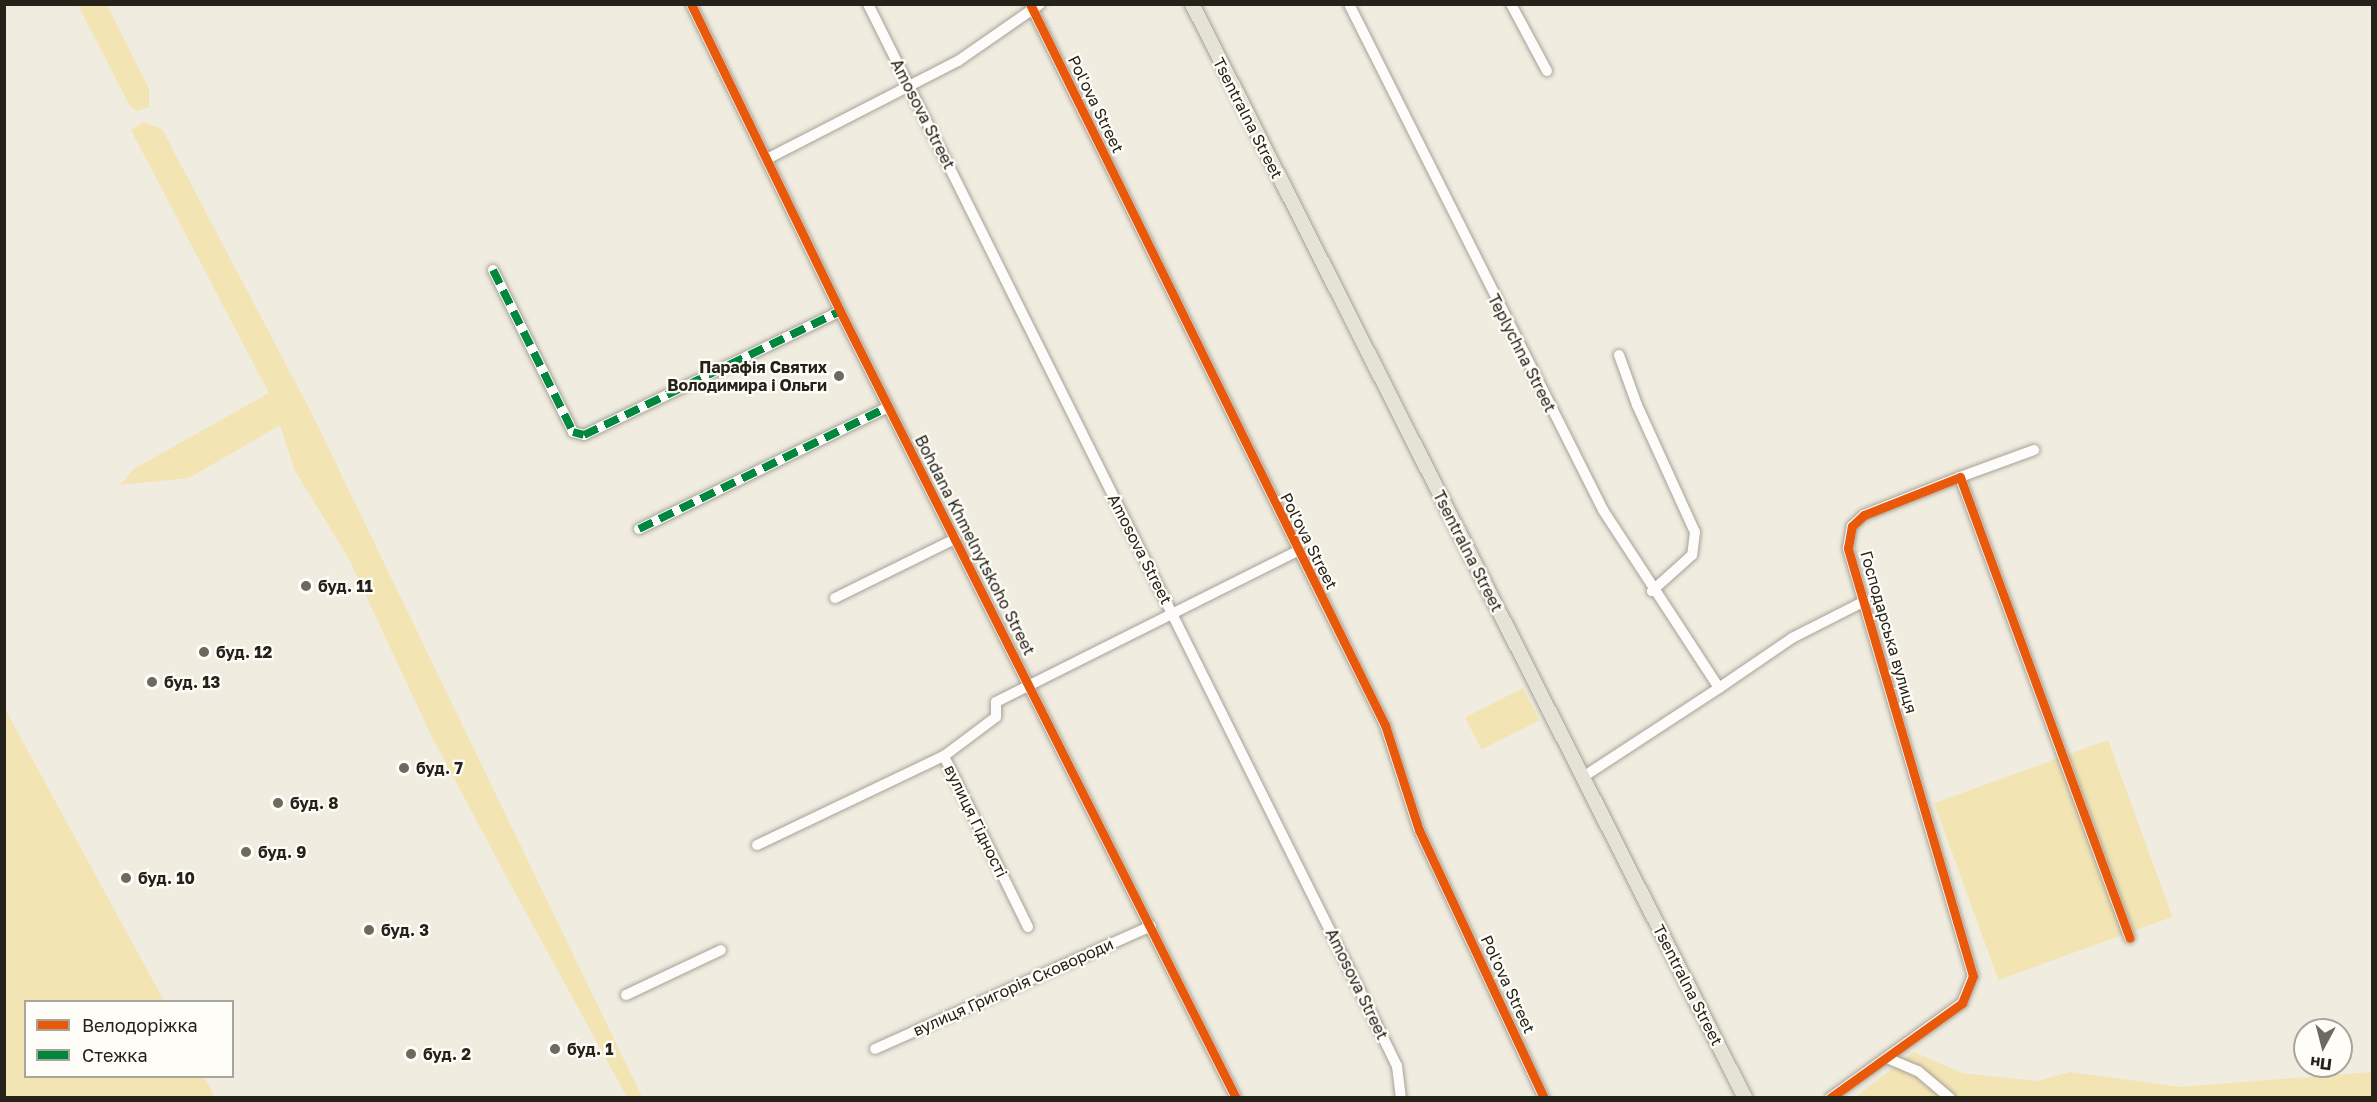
<!DOCTYPE html>
<html>
<head>
<meta charset="utf-8">
<style>
	body { margin:0 }
	#map { position:relative; width:2377px; height:1102px; overflow:hidden; background:#f0ecdf; font-family:"Golos Text",sans-serif }
	div>[style] { position:absolute }
	[style*='--x'] { left:calc(var(--x)*1px); top:calc(var(--y)*1px); width:calc(var(--w)*1px); rotate:calc(var(--a)*1deg) }
	.green>* { inset:0; background:#f2e4b3; transform-origin:0 0 }
	.roads { filter:drop-shadow(0 0 2px #a5a298) drop-shadow(0 0 2px #a5a298) }
	.minor>* { height:10px; margin:-5px; padding:0 5px; transform-origin:5px; border-radius:5px; background:#fdfcfa }
	.major>* { height:14px; margin:-7px; padding:0 7px; transform-origin:7px; border-radius:7px; background:#e5e3d6 }
	.quiet>* { height:8px; margin-top:-4px; transform-origin:0; background:repeating-linear-gradient(90deg,#00873e 0 15px,transparent 0 23px) }
	.cycleway>* { height:9px; margin:-4.5px; padding:0 4.5px; transform-origin:4.5px; border-radius:4.5px; background:#e8590c }
	.dots>* { width:16px; height:16px; translate:-50% -50%; box-sizing:border-box; border:3px solid #fffdf8; border-radius:50% }
	span { translate:-50% -50%; white-space:nowrap; text-align:center; line-height:1.15; -webkit-text-stroke:4.5px #fffdf8; paint-order:stroke }
	.street-label { font-size:16px; color:#252219 }
	.poi-label { font-size:16px; color:#252219; font-weight:700 }
	.right { translate:-100% -50%; text-align:right }
	.left { translate:0 -50%; text-align:left }
	.frame { position:absolute; inset:0; border:6px solid #252219; pointer-events:none }
	.legend { position:absolute; left:24px; top:1000px; width:210px; height:78px; box-sizing:border-box; background:#fffdf8; border:2px solid #a8a59f; margin:0; padding:8px 10px; list-style:none; font-size:18px; color:#252219 }
	.legend li { display:flex; align-items:center; gap:12px; height:30px }
	.legend b { width:30px; border:2px solid #a8a59f }
	.north { position:absolute; left:2293px; top:1018px; width:60px; height:60px; box-sizing:border-box; background:#fffdf8; border:2px solid #a8a59f; border-radius:50%; rotate:187deg; font-size:16px; font-weight:700; line-height:24px; text-align:center; color:#252219 }
	.north::after { content:''; display:block; margin:auto; width:21px; height:27px; background:#6c695e; clip-path:polygon(50% 0,100% 100%,50% 72%,0 100%) }
</style>
</head>
<body>
<div id="map">
	<div class="green">
		<i style="clip-path:polygon(78px 5px,107px 5px,149px 89px,149px 107px,137px 111px,130px 106px)"></i>
		<i style="clip-path:polygon(144px 122px,162px 129px,313px 416px,642px 1097px,627px 1097px,506px 876px,431px 735px,348px 557px,295px 471px,280px 425px,189px 478px,120px 485px,134px 469px,269px 393px,131px 130px)"></i>
		<i style="left:1523px;top:688px;width:36px;height:65px;rotate:63deg"></i>
		<i style="clip-path:polygon(4px 707px,164px 1001px,26px 1002px,26px 1076px,204px 1077px,215px 1097px,5px 1097px)"></i>
		<i style="left:2108px;top:740px;width:188px;height:185px;rotate:70deg"></i>
		<i style="clip-path:polygon(1914px 1052px,1962px 1073px,2037px 1081px,2070px 1072px,2180px 1087px,2372px 1072px,2372px 1097px,1854px 1098px)"></i>
	</div>
	<div class="roads">
		<div class="minor">
			<i style="--x:691;--y:4;--w:341;--a:64.1"></i>
			<i style="--x:840;--y:311;--w:881;--a:63.29"></i>
			<i style="--x:868;--y:4;--w:1130;--a:63.5"></i>
			<i style="--x:1372;--y:1015;--w:57;--a:63.9"></i>
			<i style="--x:1397;--y:1066;--w:32;--a:83"></i>
			<i style="--x:1030;--y:4;--w:804;--a:63.79"></i>
			<i style="--x:1385;--y:725;--w:110;--a:72.1"></i>
			<i style="--x:1419;--y:830;--w:296;--a:65"></i>
			<i style="--x:1349;--y:4;--w:566;--a:63.34"></i>
			<i style="--x:1603;--y:510;--w:212;--a:56.9"></i>
			<i style="--x:1719;--y:688;--w:163;--a:146.8"></i>
			<i style="--x:1511;--y:4;--w:76;--a:61.8"></i>
			<i style="--x:767;--y:159;--w:215;--a:-27.2"></i>
			<i style="--x:958;--y:61;--w:100;--a:-34.8"></i>
			<i style="--x:493;--y:270;--w:181;--a:63.7"></i>
			<i style="--x:573;--y:432;--w:11;--a:15"></i>
			<i style="--x:584;--y:435;--w:284;--a:-25.8"></i>
			<i style="--x:1619;--y:355;--w:53;--a:70.2"></i>
			<i style="--x:1637;--y:405;--w:140;--a:65.5"></i>
			<i style="--x:1695;--y:532;--w:23;--a:97"></i>
			<i style="--x:1692;--y:555;--w:54;--a:138"></i>
			<i style="--x:1960;--y:477;--w:79;--a:-20"></i>
			<i style="--x:639;--y:529;--w:277;--a:-26.1"></i>
			<i style="--x:835;--y:598;--w:134;--a:-26.2"></i>
			<i style="--x:1719;--y:688;--w:88;--a:-34.4"></i>
			<i style="--x:1792;--y:638;--w:82;--a:-26.9"></i>
			<i style="--x:757;--y:845;--w:207;--a:-25.5"></i>
			<i style="--x:1028;--y:927;--w:191;--a:-116.2"></i>
			<i style="--x:944;--y:756;--w:65;--a:-36.9"></i>
			<i style="--x:996;--y:717;--w:15;--a:-90"></i>
			<i style="--x:996;--y:702;--w:337;--a:-26.6"></i>
			<i style="--x:626;--y:995;--w:105;--a:-25.3"></i>
			<i style="--x:875;--y:1049;--w:302;--a:-24"></i>
			<i style="--x:1887;--y:1058;--w:34;--a:23"></i>
			<i style="--x:1918;--y:1071;--w:42;--a:40.2"></i>
			<i style="--x:1830;--y:1098;--w:163;--a:-35.7"></i>
			<i style="--x:1962;--y:1003;--w:29;--a:-68"></i>
			<i style="--x:1973;--y:976;--w:446;--a:-106.3"></i>
			<i style="--x:1848;--y:548;--w:22;--a:-80"></i>
			<i style="--x:1852;--y:526;--w:16;--a:-43"></i>
			<i style="--x:1864;--y:515;--w:103;--a:-21.6"></i>
			<i style="--x:1960;--y:477;--w:491;--a:69.8"></i>
		</div>
		<div class="major">
			<i style="--x:1192;--y:4;--w:1226;--a:63.18"></i>
		</div>
	</div>
	<div class="quiet">
		<i style="--x:493;--y:270;--w:181;--a:63.7"></i>
		<i style="--x:573;--y:432;--w:11;--a:15"></i>
		<i style="--x:584;--y:435;--w:284;--a:-25.8"></i>
		<i style="--x:639;--y:529;--w:277;--a:-26.1"></i>
	</div>
	<div class="cycleway">
		<i style="--x:691;--y:4;--w:341;--a:64.1"></i>
		<i style="--x:840;--y:311;--w:881;--a:63.29"></i>
		<i style="--x:1030;--y:4;--w:804;--a:63.79"></i>
		<i style="--x:1385;--y:725;--w:110;--a:72.1"></i>
		<i style="--x:1419;--y:830;--w:296;--a:65"></i>
		<i style="--x:1830;--y:1098;--w:163;--a:-35.7"></i>
		<i style="--x:1962;--y:1003;--w:29;--a:-68"></i>
		<i style="--x:1973;--y:976;--w:446;--a:-106.3"></i>
		<i style="--x:1848;--y:548;--w:22;--a:-80"></i>
		<i style="--x:1852;--y:526;--w:16;--a:-43"></i>
		<i style="--x:1864;--y:515;--w:103;--a:-21.6"></i>
		<i style="--x:1960;--y:477;--w:491;--a:69.8"></i>
	</div>
	<div class="dots">
		<i style="left:839px;top:376px;background:#6c695e"></i>
		<i style="left:306px;top:586px;background:#6c695e"></i>
		<i style="left:204px;top:652px;background:#6c695e"></i>
		<i style="left:152px;top:682px;background:#6c695e"></i>
		<i style="left:404px;top:768px;background:#6c695e"></i>
		<i style="left:278px;top:803px;background:#6c695e"></i>
		<i style="left:246px;top:852px;background:#6c695e"></i>
		<i style="left:126px;top:878px;background:#6c695e"></i>
		<i style="left:369px;top:930px;background:#6c695e"></i>
		<i style="left:555px;top:1049px;background:#6c695e"></i>
		<i style="left:411px;top:1054px;background:#6c695e"></i>
	</div>
	<div class="street-label">
		<span style="left:1096px;top:104px;rotate:64deg">Pol'ova Street</span>
		<span style="left:923px;top:114px;rotate:63deg">Amosova Street</span>
		<span style="left:1248px;top:118px;rotate:63deg">Tsentralna Street</span>
		<span style="left:1522px;top:353px;rotate:63deg">Teplychna Street</span>
		<span style="left:1309px;top:541px;rotate:63deg">Pol'ova Street</span>
		<span style="left:975px;top:545px;rotate:63deg">Bohdana Khmelnytskoho Street</span>
		<span style="left:1140px;top:549px;rotate:63deg">Amosova Street</span>
		<span style="left:1468px;top:551px;rotate:63deg">Tsentralna Street</span>
		<span style="left:1889px;top:632px;rotate:74deg">Господарська вулиця</span>
		<span style="left:976px;top:821px;rotate:64deg">вулиця Гідності</span>
		<span style="left:1357px;top:984px;rotate:64deg">Amosova Street</span>
		<span style="left:1508px;top:984px;rotate:65deg">Pol'ova Street</span>
		<span style="left:1688px;top:985px;rotate:63deg">Tsentralna Street</span>
		<span style="left:1013px;top:987px;rotate:-24deg">вулиця Григорія Сковороди</span>
	</div>
	<div class="poi-label">
		<span class="right" style="left:827px;top:376px">Парафія Святих<br>Володимира і Ольги</span>
		<span class="left" style="left:318px;top:586px">буд. 11</span>
		<span class="left" style="left:216px;top:652px">буд. 12</span>
		<span class="left" style="left:164px;top:682px">буд. 13</span>
		<span class="left" style="left:416px;top:768px">буд. 7</span>
		<span class="left" style="left:290px;top:803px">буд. 8</span>
		<span class="left" style="left:258px;top:852px">буд. 9</span>
		<span class="left" style="left:138px;top:878px">буд. 10</span>
		<span class="left" style="left:381px;top:930px">буд. 3</span>
		<span class="left" style="left:567px;top:1049px">буд. 1</span>
		<span class="left" style="left:423px;top:1054px">буд. 2</span>
	</div>
	<div class="frame"></div>
	<ul class="legend">
	<li><b style="height:8px;background:#e8590c"></b>Велодоріжка</li>
	<li><b style="height:8px;background:#00873e"></b>Стежка</li>
	</ul>
	<div class="north">Пн</div>
</div>
</body>
</html>
